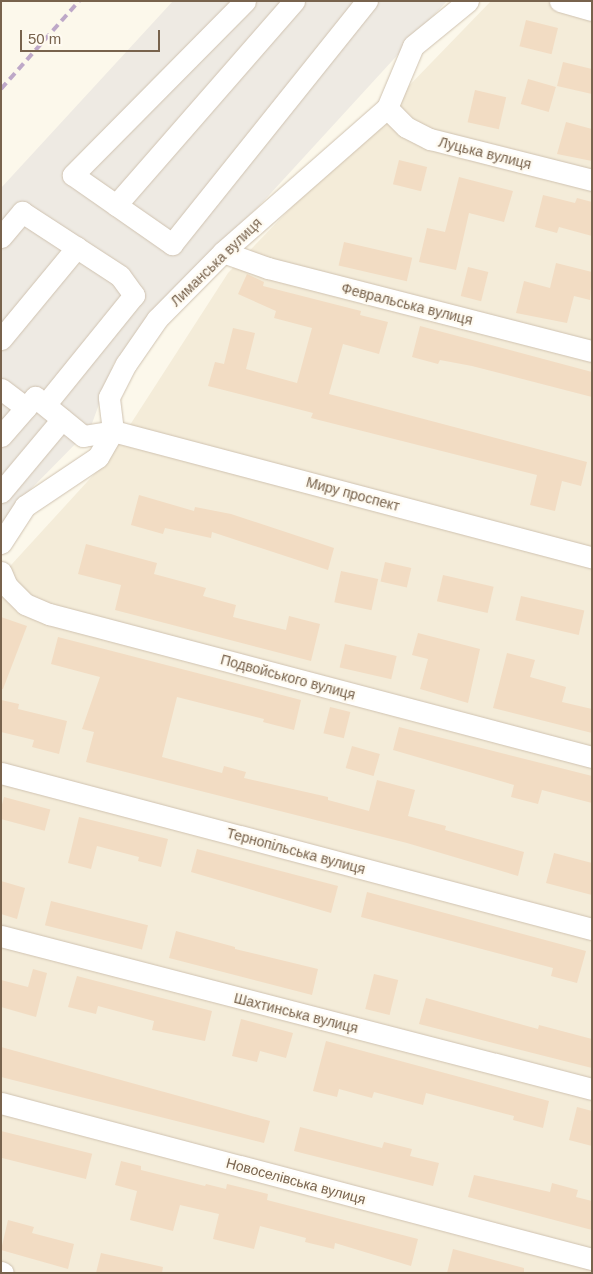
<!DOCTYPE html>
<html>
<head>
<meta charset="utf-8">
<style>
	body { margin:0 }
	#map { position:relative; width:593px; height:1274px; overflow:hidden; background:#fcf8eb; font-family:Helvetica,sans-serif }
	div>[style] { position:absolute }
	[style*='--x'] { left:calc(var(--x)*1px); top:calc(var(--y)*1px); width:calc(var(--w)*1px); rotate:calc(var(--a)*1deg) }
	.residential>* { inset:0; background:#f4ecd9 }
	.industrial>* { inset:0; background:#eeeae3 }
	.building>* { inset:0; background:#f2dcc3; transform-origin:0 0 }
	.roads { filter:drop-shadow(0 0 1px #cfc2b0) drop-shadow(0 0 1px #cfc2b0) }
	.minor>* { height:21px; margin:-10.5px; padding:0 10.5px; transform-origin:10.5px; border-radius:10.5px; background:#fff }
	.rail>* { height:4px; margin-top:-2px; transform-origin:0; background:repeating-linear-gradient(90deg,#bea8c8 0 8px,transparent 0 13px) }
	span { translate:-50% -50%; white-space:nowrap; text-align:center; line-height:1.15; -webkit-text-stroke:4.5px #fffbf2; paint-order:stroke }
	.street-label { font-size:14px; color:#78634d }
	.frame { position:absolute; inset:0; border:2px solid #78634d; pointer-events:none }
	.scale { position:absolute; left:20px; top:30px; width:140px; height:22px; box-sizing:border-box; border:2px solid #78634d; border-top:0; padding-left:6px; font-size:15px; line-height:18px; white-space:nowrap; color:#78634d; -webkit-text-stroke:4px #fffbf2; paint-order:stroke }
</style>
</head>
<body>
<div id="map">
	<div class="residential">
		<i style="clip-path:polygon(491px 1px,592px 1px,592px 1273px,1px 1273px,1px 576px,108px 459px,228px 273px)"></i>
	</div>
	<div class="industrial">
		<i style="clip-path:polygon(173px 1px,447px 1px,260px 205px,179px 288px,114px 363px,90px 429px,29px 491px,1px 526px,1px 188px)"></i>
	</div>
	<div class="building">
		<i style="left:526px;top:20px;width:33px;height:27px;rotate:14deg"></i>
		<i style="clip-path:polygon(563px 62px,592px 69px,592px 94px,557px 86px)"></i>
		<i style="left:528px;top:79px;width:29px;height:26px;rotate:16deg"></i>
		<i style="left:475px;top:90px;width:32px;height:33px;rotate:13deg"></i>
		<i style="clip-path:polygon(566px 122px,592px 129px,592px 161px,557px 154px)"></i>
		<i style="left:399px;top:160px;width:29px;height:25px;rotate:14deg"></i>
		<i style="clip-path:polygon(459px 177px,513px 191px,504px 222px,469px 213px,456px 270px,419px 262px,427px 228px,445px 232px)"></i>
		<i style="clip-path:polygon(543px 195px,575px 203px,577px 198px,592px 202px,592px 236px,559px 227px,557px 233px,535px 227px)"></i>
		<i style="left:344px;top:242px;width:70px;height:24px;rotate:13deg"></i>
		<i style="clip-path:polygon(556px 263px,592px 272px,590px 300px,574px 296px,567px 323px,516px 313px,524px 281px,550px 288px)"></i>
		<i style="left:468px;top:267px;width:21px;height:30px;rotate:14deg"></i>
		<i style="clip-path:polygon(247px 274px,264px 282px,263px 286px,361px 311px,360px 315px,388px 322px,379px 354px,343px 344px,329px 394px,587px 462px,581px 486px,562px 481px,555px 511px,530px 505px,537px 475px,311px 418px,313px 413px,208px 386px,215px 362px,224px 364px,233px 328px,255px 333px,246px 369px,297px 383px,312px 328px,274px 318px,276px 311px,238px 294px)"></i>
		<i style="clip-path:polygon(420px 326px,592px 372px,592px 397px,472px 366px,440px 360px,438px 364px,412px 357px)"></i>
		<i style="clip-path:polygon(139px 495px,194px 511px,195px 507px,231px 514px,334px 548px,328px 570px,212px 532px,211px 538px,165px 528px,163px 534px,131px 525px)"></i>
		<i style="clip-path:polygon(86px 544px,157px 563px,154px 574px,206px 588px,203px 596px,236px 605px,233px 617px,286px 630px,289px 616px,320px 624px,311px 661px,115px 610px,121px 585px,78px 574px)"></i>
		<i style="left:385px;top:562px;width:27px;height:20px;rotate:13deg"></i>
		<i style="left:341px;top:571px;width:38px;height:32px;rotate:12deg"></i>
		<i style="left:443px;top:575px;width:52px;height:27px;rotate:13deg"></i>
		<i style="left:521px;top:596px;width:65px;height:25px;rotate:13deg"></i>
		<i style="clip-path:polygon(1px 617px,27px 626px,3px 689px,1px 689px)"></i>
		<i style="clip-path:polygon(418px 633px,480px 649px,468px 703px,420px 689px,428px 659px,412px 655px)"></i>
		<i style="clip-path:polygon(58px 637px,301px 700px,294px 730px,263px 722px,264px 719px,177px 697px,162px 757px,222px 773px,224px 766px,246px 772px,244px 778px,328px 797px,328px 800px,369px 811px,377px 780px,415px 790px,408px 816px,446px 826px,445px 830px,524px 852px,518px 876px,407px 843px,86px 762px,94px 732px,82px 729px,100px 677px,51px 664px)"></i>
		<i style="left:345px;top:644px;width:53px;height:24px;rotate:13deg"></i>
		<i style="clip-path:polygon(507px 653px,535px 660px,530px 677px,566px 687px,562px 702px,592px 709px,592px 733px,493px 708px)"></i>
		<i style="clip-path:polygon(1px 700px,19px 704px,18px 709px,67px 721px,59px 754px,32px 747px,34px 740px,1px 732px)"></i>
		<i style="left:330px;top:707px;width:21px;height:27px;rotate:14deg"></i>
		<i style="clip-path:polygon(399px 727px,592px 776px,592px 803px,542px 790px,538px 804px,511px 797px,514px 785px,393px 750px)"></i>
		<i style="left:352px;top:746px;width:29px;height:23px;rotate:16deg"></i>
		<i style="left:4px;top:797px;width:48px;height:22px;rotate:15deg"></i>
		<i style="clip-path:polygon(79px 817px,168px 839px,161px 867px,138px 861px,139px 857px,97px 846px,91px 869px,68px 863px)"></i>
		<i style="clip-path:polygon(197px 849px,338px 886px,331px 913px,191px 872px)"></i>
		<i style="clip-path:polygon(554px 853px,592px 863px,592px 895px,546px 883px)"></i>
		<i style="clip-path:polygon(1px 881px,25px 888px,17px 919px,1px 914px)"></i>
		<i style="clip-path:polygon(367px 892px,586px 951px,577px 983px,551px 976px,553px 968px,361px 917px)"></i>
		<i style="left:51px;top:901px;width:100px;height:25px;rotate:14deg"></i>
		<i style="clip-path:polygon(176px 931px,235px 947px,235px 949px,318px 969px,312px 995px,169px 958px)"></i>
		<i style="clip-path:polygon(33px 969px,47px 973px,36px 1017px,1px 1007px,1px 980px,28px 987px)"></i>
		<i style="left:374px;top:974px;width:25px;height:36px;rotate:14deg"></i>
		<i style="clip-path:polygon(77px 976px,212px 1011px,205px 1041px,152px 1030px,154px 1021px,98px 1006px,96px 1014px,68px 1007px)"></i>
		<i style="clip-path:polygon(426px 998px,538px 1029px,539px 1025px,592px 1039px,592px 1068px,419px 1024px)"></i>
		<i style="clip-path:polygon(241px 1019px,293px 1033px,286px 1058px,260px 1051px,257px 1062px,232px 1056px)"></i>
		<i style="clip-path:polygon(326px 1041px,549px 1101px,543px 1128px,513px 1120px,514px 1116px,426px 1093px,423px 1105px,374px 1092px,372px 1098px,339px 1089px,337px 1097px,313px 1091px)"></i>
		<i style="clip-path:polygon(1px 1047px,270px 1121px,264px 1143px,1px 1077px)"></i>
		<i style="clip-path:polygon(577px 1107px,592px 1111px,592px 1146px,569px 1140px)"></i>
		<i style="clip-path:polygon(300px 1127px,382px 1148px,384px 1142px,412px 1149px,410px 1156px,439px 1163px,433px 1186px,294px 1151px)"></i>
		<i style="left:1px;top:1131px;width:94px;height:26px;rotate:14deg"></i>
		<i style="clip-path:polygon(121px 1161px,141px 1166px,141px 1170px,205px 1186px,206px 1184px,226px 1189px,227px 1184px,268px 1194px,267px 1200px,418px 1239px,411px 1266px,335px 1243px,334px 1249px,305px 1242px,306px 1238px,260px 1226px,254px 1249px,213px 1239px,219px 1214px,180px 1205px,173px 1231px,130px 1220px,137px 1191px,115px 1185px)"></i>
		<i style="clip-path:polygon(474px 1175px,550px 1192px,552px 1183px,578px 1190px,576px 1197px,592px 1201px,592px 1230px,468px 1197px)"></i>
		<i style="clip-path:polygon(8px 1220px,34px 1227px,32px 1233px,74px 1244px,68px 1269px,1px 1250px)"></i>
		<i style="clip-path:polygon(453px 1249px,524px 1268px,524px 1273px,447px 1273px)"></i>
		<i style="clip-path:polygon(101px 1253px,163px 1267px,162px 1273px,96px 1273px)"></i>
	</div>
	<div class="roads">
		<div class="minor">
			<i style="--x:245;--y:1;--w:245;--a:134.7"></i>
			<i style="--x:73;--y:175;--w:121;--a:34.9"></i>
			<i style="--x:172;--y:244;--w:312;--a:-51.3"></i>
			<i style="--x:560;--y:1;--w:33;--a:16"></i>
			<i style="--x:387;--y:108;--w:27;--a:45"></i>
			<i style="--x:406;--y:127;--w:27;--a:27"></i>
			<i style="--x:430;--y:139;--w:167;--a:14.2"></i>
			<i style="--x:116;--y:205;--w:271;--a:-48.9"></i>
			<i style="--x:1;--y:237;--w:33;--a:-50"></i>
			<i style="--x:22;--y:212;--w:117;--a:33.1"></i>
			<i style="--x:120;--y:276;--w:24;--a:54"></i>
			<i style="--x:134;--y:295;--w:141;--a:129"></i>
			<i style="--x:223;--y:252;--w:48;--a:19.6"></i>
			<i style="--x:268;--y:268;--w:334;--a:14.4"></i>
			<i style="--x:1;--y:339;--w:119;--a:-50.4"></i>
			<i style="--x:1;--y:389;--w:31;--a:37"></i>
			<i style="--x:1;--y:436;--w:52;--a:-48.9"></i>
			<i style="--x:35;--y:397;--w:62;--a:39.1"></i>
			<i style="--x:83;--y:436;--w:30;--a:-9"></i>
			<i style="--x:113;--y:431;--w:496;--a:14.8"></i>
			<i style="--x:1;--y:492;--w:95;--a:-50.1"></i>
			<i style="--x:1;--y:543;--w:44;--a:-57"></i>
			<i style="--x:25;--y:506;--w:88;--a:-33.9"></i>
			<i style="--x:98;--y:457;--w:30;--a:-60"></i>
			<i style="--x:113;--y:431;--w:34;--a:-97"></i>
			<i style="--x:109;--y:397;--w:37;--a:-63"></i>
			<i style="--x:126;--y:364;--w:55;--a:-55.4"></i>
			<i style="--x:157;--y:319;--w:94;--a:-45.4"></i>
			<i style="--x:223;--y:252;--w:218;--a:-41.3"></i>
			<i style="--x:387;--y:108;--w:67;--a:-67.2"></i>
			<i style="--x:413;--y:46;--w:71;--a:-39.3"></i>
			<i style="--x:1;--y:572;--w:15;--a:67"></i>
			<i style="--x:7;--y:586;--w:25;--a:45"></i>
			<i style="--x:25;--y:604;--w:26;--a:23"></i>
			<i style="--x:49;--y:614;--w:562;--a:14.75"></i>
			<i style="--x:1;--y:773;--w:611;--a:14.79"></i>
			<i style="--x:1;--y:936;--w:610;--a:14.51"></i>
			<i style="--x:1;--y:1103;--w:611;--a:14.79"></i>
			<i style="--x:1;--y:1272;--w:2;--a:27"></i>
		</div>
	</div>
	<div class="rail">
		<i style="--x:1;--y:89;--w:118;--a:-48.4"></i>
	</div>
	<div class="street-label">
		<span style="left:485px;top:153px;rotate:14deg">Луцька вулиця</span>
		<span style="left:216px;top:262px;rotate:-44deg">Лиманська вулиця</span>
		<span style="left:407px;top:304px;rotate:14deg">Февральська вулиця</span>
		<span style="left:353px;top:494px;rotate:15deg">Миру проспект</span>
		<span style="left:288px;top:677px;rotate:15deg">Подвойського вулиця</span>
		<span style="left:296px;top:851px;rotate:15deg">Тернопільська вулиця</span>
		<span style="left:296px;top:1013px;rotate:14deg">Шахтинська вулиця</span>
		<span style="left:296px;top:1181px;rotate:15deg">Новоселівська вулиця</span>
	</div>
	<div class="frame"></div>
	<div class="scale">50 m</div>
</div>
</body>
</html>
